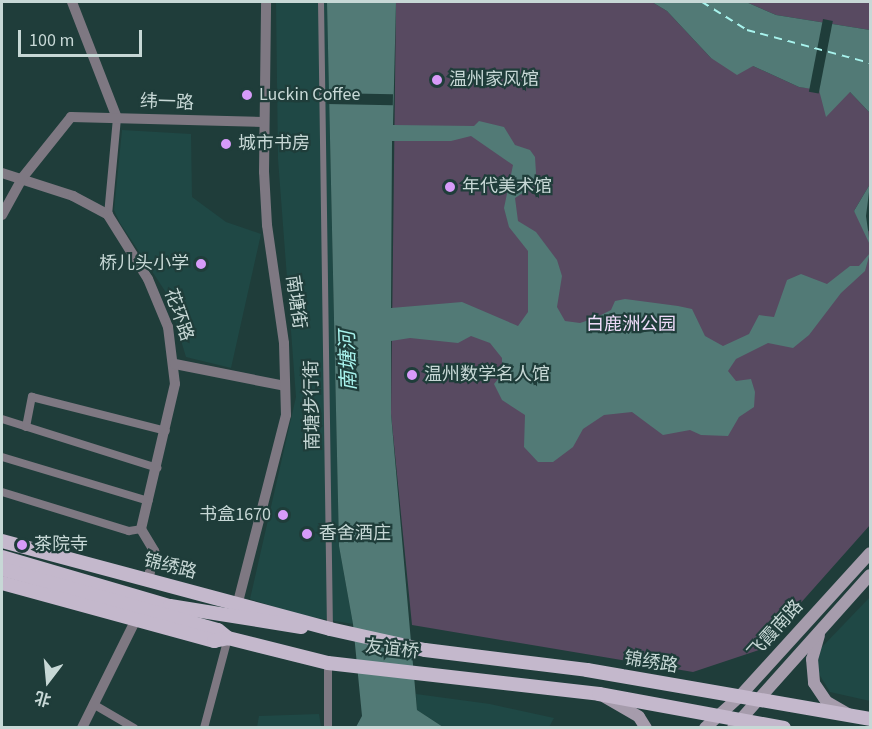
<!DOCTYPE html>
<html>
<head>
<meta charset="utf-8">
<style>
	body { margin:0 }
	#map { position:relative; width:872px; height:729px; overflow:hidden; background:#1f3d3a; font-family:"Source Sans 3","Noto Sans SC",sans-serif }
	div>[style] { position:absolute }
	[style*='--x'] { left:calc(var(--x)*1px); top:calc(var(--y)*1px); width:calc(var(--w)*1px); rotate:calc(var(--a)*1deg) }
	.built>* { inset:0; background:#1f4845 }
	.green>* { inset:0; background:#584a61 }
	.water>* { inset:0; background:#527a76 }
	.pier>* { inset:0; background:#1f3d3a; transform-origin:0 0 }
	.ferry>* { height:1.5px; margin-top:-0.75px; transform-origin:0; background:repeating-linear-gradient(90deg,#a8f3ed 0 8px,transparent 0 14px) }
	.pedestrian>* { height:6px; margin:-3px; padding:0 3px; transform-origin:3px; border-radius:3px; background:#7e7882 }
	.minor>* { height:8px; margin:-4px; padding:0 4px; transform-origin:4px; border-radius:4px; background:#7e7882 }
	.tertiary>* { height:10px; margin:-5px; padding:0 5px; transform-origin:5px; border-radius:5px; background:#7e7882 }
	.secondary>* { height:12px; margin:-6px; padding:0 6px; transform-origin:6px; border-radius:6px; background:#a69cac }
	.primary>* { height:14px; margin:-7px; padding:0 7px; transform-origin:7px; border-radius:7px; background:#c4b8cc }
	.dots>* { width:16px; height:16px; translate:-50% -50%; box-sizing:border-box; border:3px solid #1f3d3a; border-radius:50% }
	span { translate:-50% -50%; white-space:nowrap; text-align:center; line-height:1.15; -webkit-text-stroke:4.5px #1f3d3a; paint-order:stroke }
	.poi-label { font-size:18px; color:#c7d8d6 }
	.left { translate:0 -50%; text-align:left }
	.right { translate:-100% -50%; text-align:right }
	.street-label { font-size:18px; color:#c7d8d6 }
	.park-label { font-size:18px; color:#efdcfa }
	.water-label { font-size:20px; color:#a8f3ed; font-style:italic }
	.frame { position:absolute; inset:0; border:3px solid #c7d8d6; pointer-events:none }
	.north { position:absolute; left:18px; top:651px; width:60px; height:60px; -webkit-text-stroke:4px #1f3d3a; paint-order:stroke; rotate:196deg; font-size:16px; font-weight:700; line-height:24px; text-align:center; color:#c7d8d6 }
	.north::after { content:''; display:block; margin:auto; width:21px; height:27px; background:#c7d8d6; clip-path:polygon(50% 0,100% 100%,50% 72%,0 100%) }
	.scale { position:absolute; left:18px; top:30px; width:124px; height:27px; box-sizing:border-box; border:3px solid #c7d8d6; border-top:0; padding-left:8px; font-size:18px; line-height:21px; white-space:nowrap; color:#c7d8d6; -webkit-text-stroke:4px #1f3d3a; paint-order:stroke }
</style>
</head>
<body>
<div id="map">
	<div class="built">
		<i style="clip-path:polygon(276px 2px,327px 2px,339px 546px,353px 624px,300px 615px,250px 599px,296px 397px,278px 159px)"></i>
		<i style="clip-path:polygon(122px 130px,191px 134px,192px 197px,226px 222px,261px 234px,231px 368px,186px 357px,167px 294px,120px 223px,114px 210px)"></i>
		<i style="clip-path:polygon(870px 597px,870px 701px,830px 692px,816px 669px,821px 648px)"></i>
		<i style="clip-path:polygon(416px 694px,490px 704px,554px 718px,549px 727px,443px 727px,417px 710px)"></i>
		<i style="clip-path:polygon(319px 714px,321px 727px,257px 727px,259px 716px)"></i>
	</div>
	<div class="green">
		<i style="clip-path:polygon(396px 2px,652px 2px,667px 11px,711px 58px,753px 66px,799px 87px,850px 92px,870px 113px,870px 184px,854px 211px,870px 233px,870px 525px,759px 650px,693px 672px,412px 625px,391px 414px)"></i>
		<i style="clip-path:polygon(746px 2px,870px 2px,870px 30px,776px 15px)"></i>
	</div>
	<div class="water">
		<i style="clip-path:polygon(evenodd,327px 2px,396px 2px,393px 125px,474px 126px,479px 121px,504px 127px,515px 145px,530px 150px,535px 157px,536px 173px,532px 187px,515px 198px,518px 221px,536px 232px,557px 260px,562px 276px,557px 307px,565px 321px,580px 323px,595px 318px,611px 310px,615px 301px,625px 299px,678px 306px,692px 309px,705px 336px,723px 346px,749px 334px,759px 315px,774px 317px,787px 280px,801px 274px,827px 284px,850px 266px,859px 266px,870px 253px,865px 271px,841px 293px,809px 335px,793px 348px,768px 343px,736px 359px,728px 371px,736px 381px,751px 379px,755px 392px,754px 407px,739px 417px,728px 436px,701px 435px,690px 430px,663px 435px,632px 412px,604px 415px,583px 429px,573px 447px,553px 462px,538px 462px,524px 447px,525px 415px,502px 400px,494px 384px,502px 374px,502px 358px,490px 343px,471px 336px,458px 343px,410px 338px,391px 341px,391px 414px,417px 710px,443px 727px,356px 727px,362px 716px,353px 624px,339px 546px,327px 2px,471px 136px,513px 165px,504px 208px,509px 227px,528px 251px,528px 312px,518px 326px,462px 302px,391px 308px,392px 141px,451px 141px,471px 136px)"></i>
		<i style="clip-path:polygon(652px 2px,746px 2px,776px 15px,870px 30px,870px 113px,850px 92px,826px 117px,819px 90px,799px 87px,753px 66px,737px 75px,711px 58px,667px 11px)"></i>
		<i style="clip-path:polygon(870px 184px,866px 216px,870px 245px,854px 211px)"></i>
	</div>
	<div class="pier">
		<i style="left:823px;top:19px;width:10px;height:74px;rotate:11deg"></i>
		<i style="left:327px;top:93px;width:66px;height:11px;rotate:1deg"></i>
	</div>
	<div class="ferry">
		<i style="--x:702;--y:2;--w:53;--a:31.9"></i>
		<i style="--x:747;--y:30;--w:127;--a:15"></i>
	</div>
	<div class="pedestrian">
		<i style="--x:321;--y:2;--w:626;--a:89.18"></i>
	</div>
	<div class="minor">
		<i style="--x:108;--y:215;--w:97;--a:-84.7"></i>
		<i style="--x:2;--y:419;--w:163;--a:17.5"></i>
		<i style="--x:26;--y:427;--w:31;--a:-79"></i>
		<i style="--x:32;--y:397;--w:138;--a:14.2"></i>
		<i style="--x:2;--y:457;--w:153;--a:16.7"></i>
		<i style="--x:2;--y:492;--w:133;--a:17.1"></i>
		<i style="--x:129;--y:531;--w:12;--a:-9"></i>
		<i style="--x:328;--y:663;--w:65;--a:90"></i>
		<i style="--x:93;--y:704;--w:48;--a:30.3"></i>
		<i style="--x:204;--y:728;--w:93;--a:-75.1"></i>
	</div>
	<div class="tertiary">
		<i style="--x:72;--y:2;--w:124;--a:68.8"></i>
		<i style="--x:2;--y:173;--w:75;--a:17.9"></i>
		<i style="--x:73;--y:196;--w:40;--a:28"></i>
		<i style="--x:108;--y:215;--w:75;--a:58"></i>
		<i style="--x:148;--y:279;--w:52;--a:67.4"></i>
		<i style="--x:168;--y:327;--w:57;--a:83"></i>
		<i style="--x:175;--y:384;--w:149;--a:103.2"></i>
		<i style="--x:141;--y:529;--w:26;--a:59"></i>
		<i style="--x:154;--y:551;--w:31;--a:101"></i>
		<i style="--x:2;--y:215;--w:43;--a:-61.1"></i>
		<i style="--x:23;--y:177;--w:77;--a:-51.3"></i>
		<i style="--x:71;--y:117;--w:192;--a:1.5"></i>
		<i style="--x:175;--y:364;--w:112;--a:11.3"></i>
		<i style="--x:238;--y:602;--w:193;--a:-75.6"></i>
		<i style="--x:286;--y:415;--w:72;--a:-91.6"></i>
		<i style="--x:284;--y:343;--w:119;--a:-98.2"></i>
		<i style="--x:267;--y:225;--w:53;--a:-93.2"></i>
		<i style="--x:264;--y:172;--w:170;--a:-89.3"></i>
		<i style="--x:82;--y:728;--w:119;--a:-63.6"></i>
	</div>
	<div class="secondary">
		<i style="--x:819;--y:635;--w:25;--a:106"></i>
		<i style="--x:812;--y:659;--w:24;--a:85"></i>
		<i style="--x:814;--y:683;--w:23;--a:56"></i>
		<i style="--x:827;--y:702;--w:24;--a:30"></i>
		<i style="--x:605;--y:697;--w:39;--a:30"></i>
		<i style="--x:639;--y:717;--w:13;--a:58"></i>
		<i style="--x:705;--y:728;--w:47;--a:-42.4"></i>
		<i style="--x:740;--y:696;--w:193;--a:-47.7"></i>
		<i style="--x:733;--y:728;--w:205;--a:-48.2"></i>
	</div>
	<div class="primary">
		<i style="--x:2;--y:541;--w:340;--a:15"></i>
		<i style="--x:330;--y:629;--w:97;--a:12.5"></i>
		<i style="--x:425;--y:650;--w:163;--a:7"></i>
		<i style="--x:587;--y:670;--w:287;--a:9.8"></i>
		<i style="--x:2;--y:557;--w:175;--a:16.3"></i>
		<i style="--x:170;--y:606;--w:133;--a:9.1"></i>
		<i style="--x:2;--y:569;--w:224;--a:15.8"></i>
		<i style="--x:218;--y:630;--w:13;--a:39"></i>
		<i style="--x:2;--y:583;--w:220;--a:15.3"></i>
		<i style="--x:214;--y:641;--w:14;--a:-12"></i>
		<i style="--x:228;--y:638;--w:103;--a:14"></i>
		<i style="--x:328;--y:663;--w:273;--a:6.5"></i>
		<i style="--x:599;--y:694;--w:188;--a:10.4"></i>
	</div>
	<div class="dots">
		<i style="left:437px;top:80px;background:#d79bf9"></i>
		<i style="left:247px;top:95px;background:#d79bf9"></i>
		<i style="left:226px;top:144px;background:#d79bf9"></i>
		<i style="left:450px;top:187px;background:#d79bf9"></i>
		<i style="left:201px;top:264px;background:#d79bf9"></i>
		<i style="left:412px;top:375px;background:#d79bf9"></i>
		<i style="left:283px;top:515px;background:#d79bf9"></i>
		<i style="left:307px;top:534px;background:#d79bf9"></i>
		<i style="left:22px;top:545px;background:#d79bf9"></i>
	</div>
	<div class="poi-label">
		<span class="left" style="left:449px;top:80px">温州家风馆</span>
		<span class="left" style="left:259px;top:95px">Luckin Coffee</span>
		<span class="left" style="left:238px;top:144px">城市书房</span>
		<span class="left" style="left:462px;top:187px">年代美术馆</span>
		<span class="right" style="left:189px;top:264px">桥儿头小学</span>
		<span class="left" style="left:424px;top:375px">温州数学名人馆</span>
		<span class="right" style="left:271px;top:515px">书盒1670</span>
		<span class="left" style="left:319px;top:534px">香舍酒庄</span>
		<span class="left" style="left:34px;top:545px">茶院寺</span>
	</div>
	<div class="street-label">
		<span style="left:167px;top:103px;rotate:2deg">纬一路</span>
		<span style="left:295px;top:302px;rotate:82deg">南塘街</span>
		<span style="left:178px;top:315px;rotate:71deg">花环路</span>
		<span style="left:313px;top:405px;rotate:-91deg">南塘步行街</span>
		<span style="left:170px;top:567px;rotate:14deg">锦绣路</span>
		<span style="left:776px;top:630px;rotate:-48deg">飞霞南路</span>
		<span style="left:392px;top:650px;rotate:6deg">友谊桥</span>
		<span style="left:651px;top:663px;rotate:9deg">锦绣路</span>
	</div>
	<div class="park-label">
		<span style="left:631px;top:325px">白鹿洲公园</span>
	</div>
	<div class="water-label">
		<span style="left:349px;top:361px;rotate:-92deg">南塘河</span>
	</div>
	<div class="frame"></div>
	<div class="north">北</div>
	<div class="scale">100 m</div>
</div>
</body>
</html>
